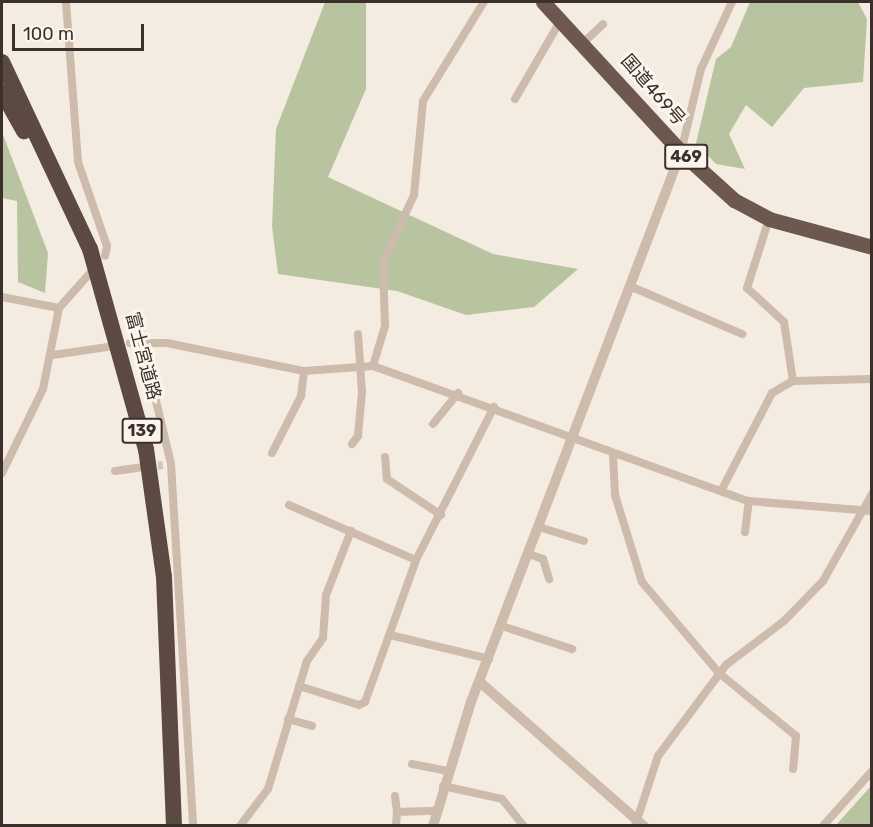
<!DOCTYPE html>
<html>
<head>
<meta charset="utf-8">
<style>
	body { margin:0 }
	#map { position:relative; width:873px; height:827px; overflow:hidden; background:#f4ebe1; font-family:Rubik,"Noto Sans JP",sans-serif }
	div>[style] { position:absolute }
	[style*='--x'] { left:calc(var(--x)*1px); top:calc(var(--y)*1px); width:calc(var(--w)*1px); rotate:calc(var(--a)*1deg) }
	.green>* { inset:0; background:#b8c4a0 }
	.minor-tunnel>* { height:8px; margin-top:-4px; transform-origin:0; background:repeating-linear-gradient(90deg,#cfc6bd 0 8px,transparent 0 12px) }
	.minor>* { height:8px; margin:-4px; padding:0 4px; transform-origin:4px; border-radius:4px; background:#cdbbac }
	.tertiary>* { height:10px; margin:-5px; padding:0 5px; transform-origin:5px; border-radius:5px; background:#cdbbac }
	.trunk>* { height:15px; margin:-7.5px; padding:0 7.5px; transform-origin:7.5px; border-radius:7.5px; background:#6c584f }
	.motorway>* { height:16px; margin:-8px; padding:0 8px; transform-origin:8px; border-radius:8px; background:#5c4a42 }
	span { translate:-50% -50%; white-space:nowrap; text-align:center; line-height:1.15; -webkit-text-stroke:6px #fbf5ee; paint-order:stroke }
	.shield-label span { padding:2px 4px; background:#fbf5ee; border:2px solid; border-radius:4px; -webkit-text-stroke-width:0 }
	.shield-label { font-size:16px; color:#3b302b; font-weight:700 }
	.street-label { font-size:18px; color:#3b302b }
	.frame { position:absolute; inset:0; border:3px solid #3b302b; pointer-events:none }
	.scale { position:absolute; left:12px; top:24px; width:132px; height:27px; box-sizing:border-box; border:3px solid #3b302b; border-top:0; padding-left:8px; font-size:18px; line-height:21px; white-space:nowrap; color:#3b302b; -webkit-text-stroke:4px #fbf5ee; paint-order:stroke }
</style>
</head>
<body>
<div id="map">
	<div class="green">
		<i style="clip-path:polygon(325px 2px,366px 2px,366px 89px,328px 177px,493px 254px,578px 269px,534px 307px,466px 315px,397px 291px,278px 274px,272px 226px,276px 129px)"></i>
		<i style="clip-path:polygon(750px 2px,858px 2px,867px 19px,863px 82px,804px 88px,772px 127px,746px 105px,729px 134px,745px 169px,716px 164px,696px 143px,716px 59px,731px 47px)"></i>
		<i style="clip-path:polygon(2px 132px,48px 253px,45px 293px,18px 282px,17px 201px,2px 198px)"></i>
		<i style="clip-path:polygon(871px 786px,871px 825px,836px 825px)"></i>
	</div>
	<div class="minor-tunnel">
		<i style="--x:146;--y:467;--w:17;--a:-7"></i>
	</div>
	<div class="minor">
		<i style="--x:66;--y:2;--w:160;--a:85.7"></i>
		<i style="--x:78;--y:162;--w:89;--a:71"></i>
		<i style="--x:107;--y:246;--w:10;--a:101"></i>
		<i style="--x:584;--y:42;--w:26;--a:-43"></i>
		<i style="--x:515;--y:99;--w:94;--a:-59.9"></i>
		<i style="--x:681;--y:152;--w:85;--a:-76.5"></i>
		<i style="--x:701;--y:69;--w:74;--a:-65.2"></i>
		<i style="--x:632;--y:287;--w:120;--a:23.1"></i>
		<i style="--x:2;--y:297;--w:58;--a:10.9"></i>
		<i style="--x:142;--y:342;--w:125;--a:76.6"></i>
		<i style="--x:171;--y:464;--w:363;--a:86.5"></i>
		<i style="--x:130;--y:343;--w:37;--a:0"></i>
		<i style="--x:167;--y:343;--w:140;--a:11.6"></i>
		<i style="--x:304;--y:371;--w:69;--a:-4.1"></i>
		<i style="--x:373;--y:366;--w:399;--a:19.8"></i>
		<i style="--x:748;--y:501;--w:124;--a:4.6"></i>
		<i style="--x:53;--y:355;--w:56;--a:-8.3"></i>
		<i style="--x:373;--y:366;--w:42;--a:-73.3"></i>
		<i style="--x:385;--y:326;--w:64;--a:-91.8"></i>
		<i style="--x:383;--y:262;--w:74;--a:-65.2"></i>
		<i style="--x:414;--y:195;--w:94;--a:-84.5"></i>
		<i style="--x:423;--y:101;--w:116;--a:-58.4"></i>
		<i style="--x:793;--y:381;--w:79;--a:-1.5"></i>
		<i style="--x:433;--y:424;--w:40;--a:-51"></i>
		<i style="--x:352;--y:444;--w:10;--a:-53"></i>
		<i style="--x:358;--y:436;--w:44;--a:-84.8"></i>
		<i style="--x:362;--y:392;--w:58;--a:-93.9"></i>
		<i style="--x:272;--y:453;--w:64;--a:-63"></i>
		<i style="--x:301;--y:396;--w:25;--a:-83"></i>
		<i style="--x:613;--y:455;--w:40;--a:87.1"></i>
		<i style="--x:615;--y:495;--w:91;--a:72.8"></i>
		<i style="--x:642;--y:582;--w:119;--a:49.8"></i>
		<i style="--x:719;--y:673;--w:99;--a:39.3"></i>
		<i style="--x:796;--y:736;--w:33;--a:95"></i>
		<i style="--x:385;--y:457;--w:22;--a:85"></i>
		<i style="--x:387;--y:479;--w:65;--a:33.7"></i>
		<i style="--x:115;--y:471;--w:29;--a:-8"></i>
		<i style="--x:2;--y:473;--w:93;--a:-64"></i>
		<i style="--x:43;--y:389;--w:83;--a:-78.8"></i>
		<i style="--x:59;--y:308;--w:48;--a:-48.4"></i>
		<i style="--x:721;--y:491;--w:110;--a:-62.5"></i>
		<i style="--x:772;--y:393;--w:24;--a:-30"></i>
		<i style="--x:793;--y:381;--w:60;--a:-98.7"></i>
		<i style="--x:784;--y:322;--w:50;--a:-137.4"></i>
		<i style="--x:747;--y:288;--w:72;--a:-72.3"></i>
		<i style="--x:289;--y:505;--w:138;--a:23.4"></i>
		<i style="--x:539;--y:527;--w:47;--a:17.3"></i>
		<i style="--x:745;--y:532;--w:31;--a:-83"></i>
		<i style="--x:529;--y:554;--w:15;--a:20"></i>
		<i style="--x:543;--y:559;--w:21;--a:73"></i>
		<i style="--x:502;--y:626;--w:74;--a:18.2"></i>
		<i style="--x:390;--y:635;--w:102;--a:13.6"></i>
		<i style="--x:299;--y:686;--w:63;--a:17.6"></i>
		<i style="--x:359;--y:705;--w:7;--a:-27"></i>
		<i style="--x:365;--y:702;--w:151;--a:-70.2"></i>
		<i style="--x:416;--y:560;--w:172;--a:-63"></i>
		<i style="--x:288;--y:719;--w:25;--a:16"></i>
		<i style="--x:412;--y:764;--w:36;--a:11"></i>
		<i style="--x:443;--y:786;--w:60;--a:12.4"></i>
		<i style="--x:502;--y:799;--w:35;--a:51"></i>
		<i style="--x:395;--y:796;--w:16;--a:83"></i>
		<i style="--x:240;--y:826;--w:46;--a:-52.9"></i>
		<i style="--x:268;--y:789;--w:134;--a:-73.1"></i>
		<i style="--x:307;--y:661;--w:28;--a:-55"></i>
		<i style="--x:323;--y:638;--w:43;--a:-86"></i>
		<i style="--x:326;--y:595;--w:69;--a:-68.7"></i>
		<i style="--x:396;--y:826;--w:14;--a:-86"></i>
		<i style="--x:397;--y:812;--w:38;--a:-2"></i>
		<i style="--x:635;--y:826;--w:74;--a:-71.8"></i>
		<i style="--x:658;--y:756;--w:114;--a:-53.2"></i>
		<i style="--x:726;--y:665;--w:73;--a:-37.2"></i>
		<i style="--x:784;--y:621;--w:56;--a:-45.7"></i>
		<i style="--x:823;--y:581;--w:100;--a:-60.6"></i>
		<i style="--x:823;--y:826;--w:74;--a:-48.3"></i>
	</div>
	<div class="tertiary">
		<i style="--x:481;--y:683;--w:217;--a:41.3"></i>
		<i style="--x:433;--y:826;--w:130;--a:-73"></i>
		<i style="--x:471;--y:702;--w:589;--a:-69.1"></i>
	</div>
	<div class="trunk">
		<i style="--x:543;--y:2;--w:204;--a:47.4"></i>
		<i style="--x:681;--y:152;--w:72;--a:42.2"></i>
		<i style="--x:734;--y:200;--w:40;--a:28"></i>
		<i style="--x:769;--y:219;--w:107;--a:15.2"></i>
	</div>
	<div class="motorway">
		<i style="--x:2;--y:62;--w:207;--a:64.8"></i>
		<i style="--x:90;--y:249;--w:208;--a:74.4"></i>
		<i style="--x:146;--y:449;--w:129;--a:82"></i>
		<i style="--x:164;--y:577;--w:249;--a:87.7"></i>
		<i style="--x:2;--y:92;--w:45;--a:60.6"></i>
	</div>
	<div class="shield-label">
		<span style="left:686px;top:157px">469</span>
		<span style="left:142px;top:431px">139</span>
	</div>
	<div class="street-label">
		<span style="left:653px;top:90px;rotate:49deg">国道469号</span>
		<span style="left:143px;top:356px;rotate:75deg">富士宮道路</span>
	</div>
	<div class="frame"></div>
	<div class="scale">100 m</div>
</div>
</body>
</html>
